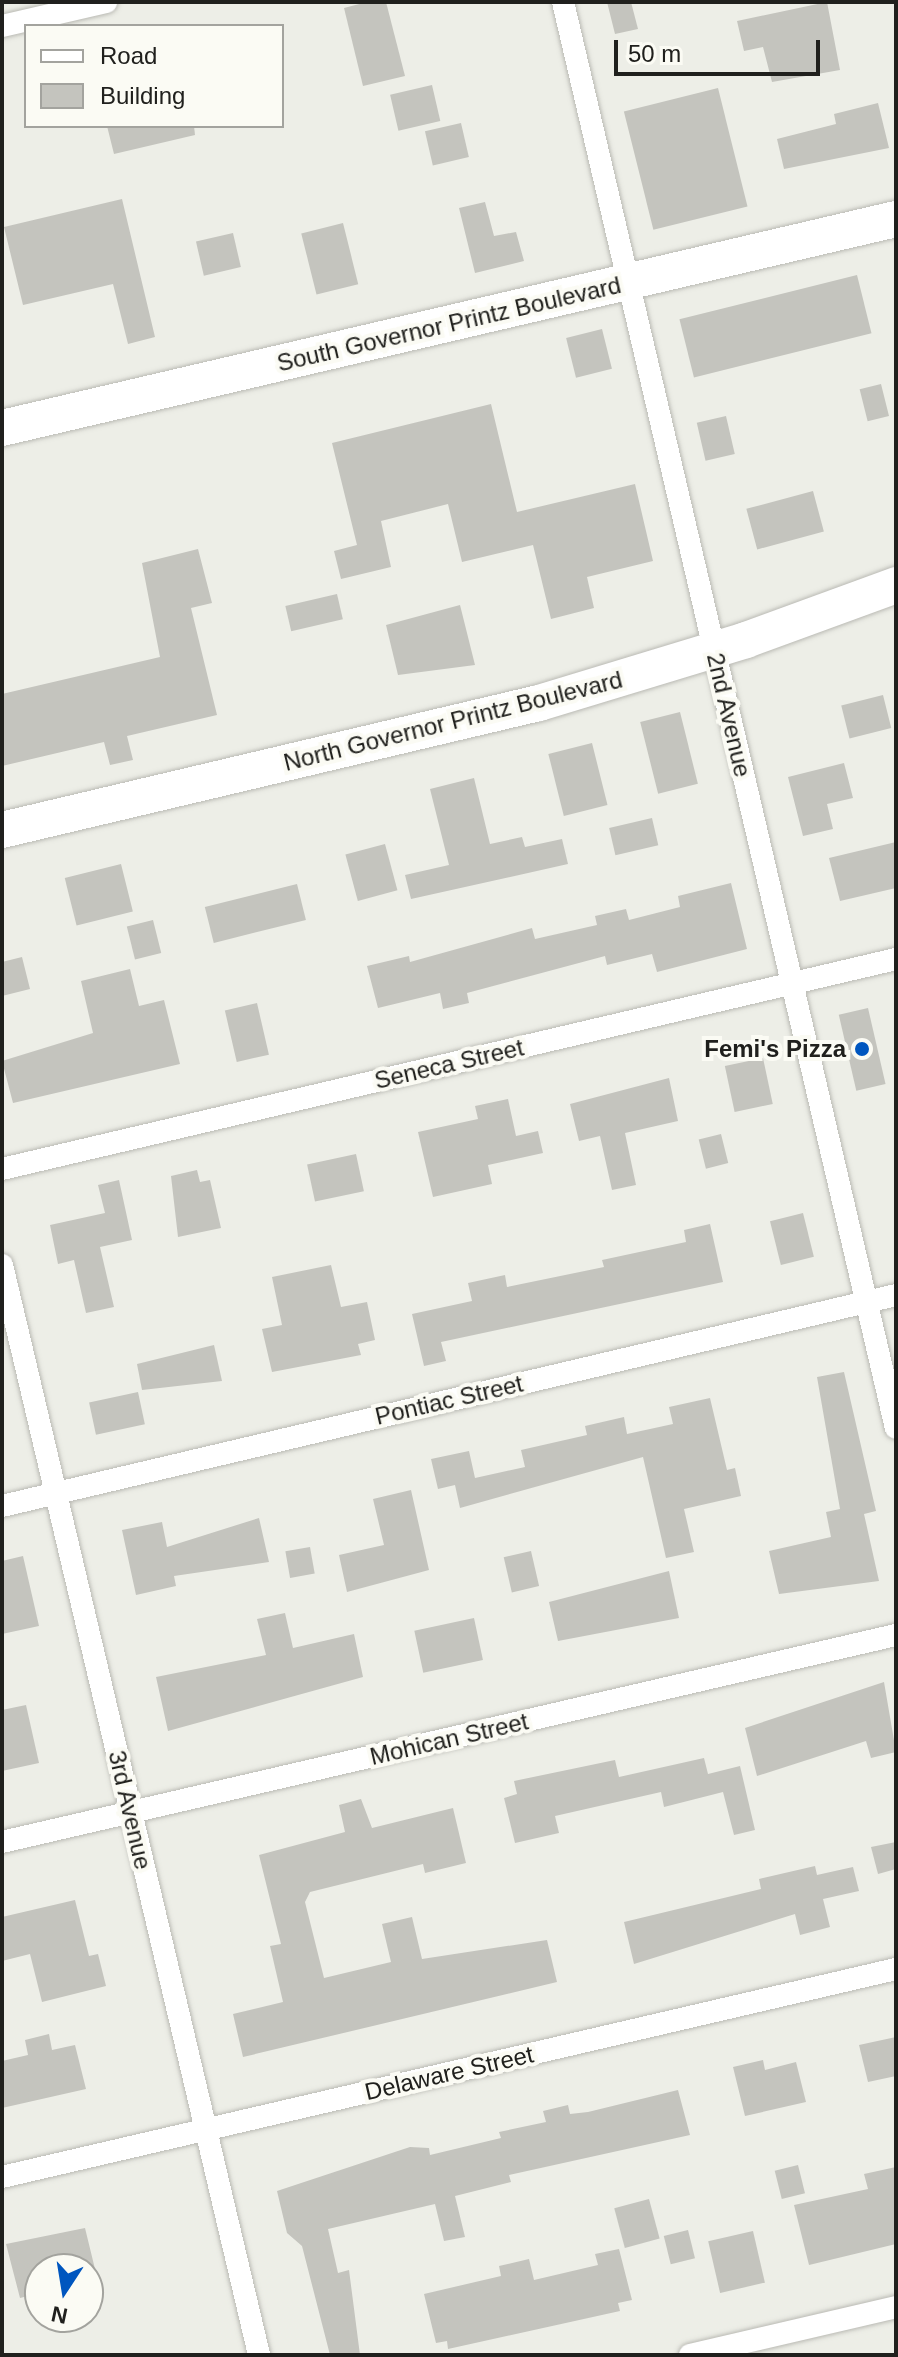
<!DOCTYPE html>
<html>
<head>
<meta charset="utf-8">
<style>
	body { margin:0 }
	#map { position:relative; width:898px; height:2357px; overflow:hidden; background:#edeee7; font-family:Helvetica,sans-serif }
	div>[style] { position:absolute }
	[style*='--x'] { left:calc(var(--x)*1px); top:calc(var(--y)*1px); width:calc(var(--w)*1px); rotate:calc(var(--a)*1deg) }
	.building>* { inset:0; background:#c4c4be; transform-origin:0 0 }
	.roads { filter:drop-shadow(0 0 2px #babab4) drop-shadow(0 0 2px #babab4) }
	.minor>* { height:22px; margin:-11px; padding:0 11px; transform-origin:11px; border-radius:11px; background:#fff }
	.primary>* { height:36px; margin:-18px; padding:0 18px; transform-origin:18px; border-radius:18px; background:#fff }
	.dots>* { width:22px; height:22px; translate:-50% -50%; box-sizing:border-box; border:4px solid #fbfbf4; border-radius:50% }
	span { translate:-50% -50%; white-space:nowrap; text-align:center; line-height:1.15; -webkit-text-stroke:8px #fbfbf4; paint-order:stroke }
	.street-label { font-size:24px; color:#20201d }
	.poi-label { font-size:24px; color:#20201d; font-weight:700 }
	.right { translate:-100% -50%; text-align:right }
	.frame { position:absolute; inset:0; border:4px solid #20201d; pointer-events:none }
	.legend { position:absolute; left:24px; top:24px; width:260px; height:104px; box-sizing:border-box; background:#fbfbf4; border:2px solid #a3a39e; margin:0; padding:10px 14px; list-style:none; font-size:24px; color:#20201d }
	.legend li { display:flex; align-items:center; gap:16px; height:40px }
	.legend b { width:40px; border:2px solid #a3a39e }
	.north { position:absolute; left:24px; top:2253px; width:80px; height:80px; box-sizing:border-box; background:#fbfbf4; border:2px solid #a3a39e; border-radius:50%; rotate:192deg; font-size:22px; font-weight:700; line-height:32px; text-align:center; color:#20201d }
	.north::after { content:''; display:block; margin:auto; width:28px; height:36px; background:#0056bf; clip-path:polygon(50% 0,100% 100%,50% 72%,0 100%) }
	.scale { position:absolute; left:614px; top:40px; width:206px; height:36px; box-sizing:border-box; border:4px solid #20201d; border-top:0; padding-left:10px; font-size:24px; line-height:28px; white-space:nowrap; color:#20201d; -webkit-text-stroke:6px #fbfbf4; paint-order:stroke }
</style>
</head>
<body>
<div id="map">
	<div class="building">
		<i style="clip-path:polygon(367px 2px,386px 2px,405px 76px,363px 86px,344px 8px)"></i>
		<i style="clip-path:polygon(607px 2px,631px 2px,638px 29px,615px 34px)"></i>
		<i style="clip-path:polygon(827px 2px,840px 70px,772px 82px,763px 47px,744px 51px,737px 21px)"></i>
		<i style="left:432px;top:85px;width:37px;height:43px;rotate:77deg"></i>
		<i style="left:718px;top:88px;width:122px;height:97px;rotate:76deg"></i>
		<i style="clip-path:polygon(878px 103px,889px 148px,784px 169px,777px 139px,836px 124px,834px 114px)"></i>
		<i style="left:461px;top:123px;width:35px;height:37px;rotate:77deg"></i>
		<i style="clip-path:polygon(107px 126px,194px 126px,195px 135px,114px 154px)"></i>
		<i style="clip-path:polygon(122px 199px,155px 337px,128px 344px,113px 284px,23px 305px,4px 227px)"></i>
		<i style="clip-path:polygon(485px 202px,494px 236px,516px 232px,524px 261px,475px 273px,459px 208px)"></i>
		<i style="left:343px;top:223px;width:63px;height:43px;rotate:76deg"></i>
		<i style="left:233px;top:233px;width:35px;height:38px;rotate:77deg"></i>
		<i style="left:857px;top:275px;width:60px;height:183px;rotate:76deg"></i>
		<i style="left:602px;top:329px;width:41px;height:37px;rotate:76deg"></i>
		<i style="left:881px;top:384px;width:33px;height:22px;rotate:76deg"></i>
		<i style="clip-path:polygon(491px 404px,517px 512px,635px 484px,653px 561px,587px 577px,594px 608px,551px 619px,533px 545px,462px 562px,448px 504px,381px 521px,391px 567px,341px 579px,334px 551px,357px 545px,332px 443px)"></i>
		<i style="left:726px;top:416px;width:39px;height:30px;rotate:77deg"></i>
		<i style="left:813px;top:491px;width:42px;height:69px;rotate:75deg"></i>
		<i style="clip-path:polygon(198px 549px,212px 603px,191px 608px,217px 715px,127px 736px,133px 760px,110px 765px,104px 742px,2px 766px,2px 694px,160px 657px,142px 563px)"></i>
		<i style="left:337px;top:594px;width:26px;height:53px;rotate:77deg"></i>
		<i style="clip-path:polygon(460px 605px,475px 665px,398px 675px,386px 625px)"></i>
		<i style="left:883px;top:695px;width:34px;height:43px;rotate:76deg"></i>
		<i style="left:680px;top:712px;width:74px;height:41px;rotate:76deg"></i>
		<i style="left:592px;top:743px;width:64px;height:45px;rotate:76deg"></i>
		<i style="clip-path:polygon(844px 763px,853px 798px,827px 804px,833px 829px,803px 836px,788px 777px)"></i>
		<i style="clip-path:polygon(474px 778px,490px 844px,522px 837px,525px 847px,562px 839px,568px 864px,411px 899px,405px 875px,449px 865px,430px 789px)"></i>
		<i style="left:652px;top:818px;width:28px;height:44px;rotate:77deg"></i>
		<i style="clip-path:polygon(896px 842px,896px 888px,840px 901px,829px 858px)"></i>
		<i style="left:385px;top:844px;width:48px;height:41px;rotate:75deg"></i>
		<i style="left:121px;top:864px;width:49px;height:58px;rotate:76deg"></i>
		<i style="clip-path:polygon(731px 883px,747px 949px,657px 972px,652px 954px,607px 965px,605px 956px,467px 993px,469px 1003px,443px 1009px,440px 993px,378px 1008px,367px 966px,409px 956px,410px 962px,532px 928px,535px 939px,597px 925px,595px 916px,626px 909px,629px 920px,680px 907px,678px 896px)"></i>
		<i style="left:297px;top:884px;width:37px;height:95px;rotate:76deg"></i>
		<i style="left:153px;top:920px;width:34px;height:27px;rotate:76deg"></i>
		<i style="clip-path:polygon(22px 957px,30px 989px,2px 996px,2px 962px)"></i>
		<i style="clip-path:polygon(130px 969px,139px 1006px,164px 1000px,180px 1064px,13px 1103px,2px 1061px,93px 1033px,81px 981px)"></i>
		<i style="left:257px;top:1003px;width:53px;height:33px;rotate:77deg"></i>
		<i style="left:868px;top:1008px;width:78px;height:30px;rotate:77deg"></i>
		<i style="left:763px;top:1058px;width:47px;height:39px;rotate:78deg"></i>
		<i style="clip-path:polygon(669px 1078px,678px 1121px,625px 1133px,636px 1185px,612px 1190px,600px 1136px,579px 1141px,570px 1104px)"></i>
		<i style="clip-path:polygon(508px 1099px,516px 1136px,538px 1131px,543px 1153px,488px 1165px,492px 1184px,433px 1197px,418px 1132px,478px 1119px,475px 1106px)"></i>
		<i style="left:721px;top:1134px;width:30px;height:23px;rotate:76deg"></i>
		<i style="left:356px;top:1154px;width:38px;height:50px;rotate:78deg"></i>
		<i style="clip-path:polygon(197px 1170px,200px 1182px,210px 1180px,221px 1228px,178px 1237px,171px 1176px)"></i>
		<i style="clip-path:polygon(119px 1180px,132px 1240px,100px 1247px,114px 1307px,86px 1313px,74px 1260px,58px 1264px,50px 1225px,105px 1213px,98px 1185px)"></i>
		<i style="left:803px;top:1213px;width:45px;height:34px;rotate:76deg"></i>
		<i style="clip-path:polygon(710px 1224px,723px 1282px,441px 1342px,446px 1361px,424px 1366px,412px 1314px,472px 1301px,468px 1283px,505px 1275px,507px 1287px,604px 1267px,602px 1260px,686px 1242px,684px 1230px)"></i>
		<i style="clip-path:polygon(331px 1265px,341px 1307px,367px 1302px,375px 1340px,358px 1344px,361px 1355px,272px 1372px,262px 1329px,282px 1325px,272px 1277px)"></i>
		<i style="clip-path:polygon(214px 1345px,222px 1381px,142px 1390px,137px 1364px)"></i>
		<i style="clip-path:polygon(844px 1372px,876px 1511px,864px 1514px,879px 1581px,779px 1594px,769px 1551px,831px 1537px,826px 1512px,840px 1509px,817px 1377px)"></i>
		<i style="left:138px;top:1392px;width:33px;height:50px;rotate:78deg"></i>
		<i style="clip-path:polygon(710px 1398px,727px 1470px,735px 1468px,741px 1496px,684px 1509px,694px 1552px,666px 1558px,643px 1457px,460px 1508px,455px 1485px,438px 1489px,431px 1459px,469px 1451px,475px 1478px,525px 1467px,521px 1450px,587px 1435px,585px 1426px,624px 1417px,627px 1434px,673px 1424px,669px 1407px)"></i>
		<i style="clip-path:polygon(411px 1490px,429px 1570px,347px 1592px,339px 1555px,384px 1545px,373px 1499px)"></i>
		<i style="clip-path:polygon(259px 1518px,269px 1562px,174px 1576px,176px 1586px,136px 1595px,122px 1530px,162px 1522px,167px 1547px)"></i>
		<i style="left:310px;top:1547px;width:27px;height:25px;rotate:80deg"></i>
		<i style="left:531px;top:1551px;width:36px;height:28px;rotate:77deg"></i>
		<i style="clip-path:polygon(23px 1556px,39px 1626px,2px 1634px,2px 1561px)"></i>
		<i style="clip-path:polygon(669px 1571px,679px 1618px,558px 1641px,549px 1602px)"></i>
		<i style="clip-path:polygon(285px 1613px,293px 1648px,354px 1634px,363px 1677px,168px 1731px,156px 1677px,266px 1655px,257px 1619px)"></i>
		<i style="left:474px;top:1618px;width:43px;height:61px;rotate:78deg"></i>
		<i style="clip-path:polygon(884px 1682px,896px 1752px,871px 1758px,866px 1741px,757px 1776px,745px 1728px)"></i>
		<i style="clip-path:polygon(26px 1705px,39px 1763px,2px 1771px,2px 1710px)"></i>
		<i style="clip-path:polygon(704px 1758px,708px 1774px,740px 1766px,755px 1830px,734px 1835px,723px 1792px,664px 1807px,661px 1792px,555px 1816px,559px 1833px,515px 1843px,504px 1798px,517px 1794px,514px 1781px,615px 1760px,619px 1777px)"></i>
		<i style="clip-path:polygon(361px 1799px,372px 1828px,453px 1808px,466px 1863px,425px 1873px,423px 1864px,310px 1892px,305px 1902px,324px 1978px,391px 1962px,382px 1924px,412px 1917px,422px 1959px,547px 1940px,557px 1982px,243px 2057px,233px 2014px,283px 2002px,270px 1946px,281px 1944px,259px 1855px,345px 1832px,339px 1805px)"></i>
		<i style="clip-path:polygon(896px 1842px,896px 1869px,878px 1874px,871px 1847px)"></i>
		<i style="clip-path:polygon(815px 1866px,817px 1875px,853px 1867px,859px 1891px,823px 1899px,830px 1927px,800px 1935px,795px 1914px,634px 1964px,624px 1922px,761px 1889px,759px 1879px)"></i>
		<i style="clip-path:polygon(75px 1900px,89px 1956px,98px 1954px,106px 1986px,42px 2002px,30px 1954px,2px 1961px,2px 1917px)"></i>
		<i style="clip-path:polygon(49px 2034px,52px 2050px,75px 2045px,86px 2089px,2px 2108px,2px 2061px,28px 2055px,25px 2040px)"></i>
		<i style="clip-path:polygon(896px 2037px,896px 2076px,868px 2082px,859px 2045px)"></i>
		<i style="clip-path:polygon(763px 2060px,765px 2070px,796px 2062px,806px 2102px,745px 2116px,733px 2067px)"></i>
		<i style="clip-path:polygon(678px 2090px,690px 2135px,509px 2175px,511px 2182px,455px 2196px,465px 2237px,444px 2241px,435px 2204px,328px 2229px,338px 2273px,349px 2270px,360px 2355px,330px 2355px,302px 2246px,287px 2233px,277px 2191px,410px 2147px,429px 2148px,430px 2155px,501px 2138px,499px 2132px,546px 2122px,543px 2111px,568px 2105px,570px 2114px,588px 2112px)"></i>
		<i style="left:798px;top:2165px;width:29px;height:24px;rotate:76deg"></i>
		<i style="clip-path:polygon(896px 2167px,896px 2244px,809px 2265px,794px 2205px,868px 2189px,864px 2174px)"></i>
		<i style="left:649px;top:2199px;width:41px;height:36px;rotate:75deg"></i>
		<i style="clip-path:polygon(85px 2228px,95px 2269px,40px 2269px,40px 2293px,20px 2298px,6px 2244px)"></i>
		<i style="left:688px;top:2230px;width:29px;height:25px;rotate:76deg"></i>
		<i style="left:753px;top:2231px;width:53px;height:46px;rotate:77deg"></i>
		<i style="clip-path:polygon(619px 2249px,632px 2300px,618px 2303px,620px 2311px,448px 2349px,447px 2341px,436px 2343px,424px 2294px,501px 2276px,499px 2266px,529px 2259px,534px 2280px,598px 2265px,595px 2254px)"></i>
	</div>
	<div class="roads">
		<div class="minor">
			<i style="--x:563;--y:2;--w:1464;--a:76.86"></i>
			<i style="--x:2;--y:26;--w:107;--a:-13"></i>
			<i style="--x:2;--y:1169;--w:918;--a:-13.22"></i>
			<i style="--x:2;--y:1265;--w:1120;--a:76.73"></i>
			<i style="--x:2;--y:1506;--w:919;--a:-13.28"></i>
			<i style="--x:2;--y:1842;--w:918;--a:-13.04"></i>
			<i style="--x:2;--y:2177;--w:918;--a:-13.1"></i>
			<i style="--x:690;--y:2355;--w:212;--a:-13.1"></i>
		</div>
		<div class="primary">
			<i style="--x:2;--y:428;--w:918;--a:-13.16"></i>
			<i style="--x:2;--y:830;--w:552;--a:-13.31"></i>
			<i style="--x:539;--y:703;--w:216;--a:-16.9"></i>
			<i style="--x:746;--y:640;--w:160;--a:-20.1"></i>
		</div>
	</div>
	<div class="dots">
		<i style="left:862px;top:1049px;background:#0056bf"></i>
	</div>
	<div class="street-label">
		<span style="left:449px;top:324px;rotate:-13deg">South Governor Printz Boulevard</span>
		<span style="left:729px;top:715px;rotate:77deg">2nd Avenue</span>
		<span style="left:453px;top:721px;rotate:-14deg">North Governor Printz Boulevard</span>
		<span style="left:449px;top:1064px;rotate:-13deg">Seneca Street</span>
		<span style="left:449px;top:1400px;rotate:-13deg">Pontiac Street</span>
		<span style="left:449px;top:1739px;rotate:-13deg">Mohican Street</span>
		<span style="left:130px;top:1810px;rotate:77deg">3rd Avenue</span>
		<span style="left:449px;top:2073px;rotate:-13deg">Delaware Street</span>
	</div>
	<div class="poi-label">
		<span class="right" style="left:846px;top:1049px">Femi's Pizza</span>
	</div>
	<div class="frame"></div>
	<ul class="legend">
	<li><b style="height:10px;background:#fff"></b>Road</li>
	<li><b style="height:22px;background:#c4c4be"></b>Building</li>
	</ul>
	<div class="north">N</div>
	<div class="scale">50 m</div>
</div>
</body>
</html>
